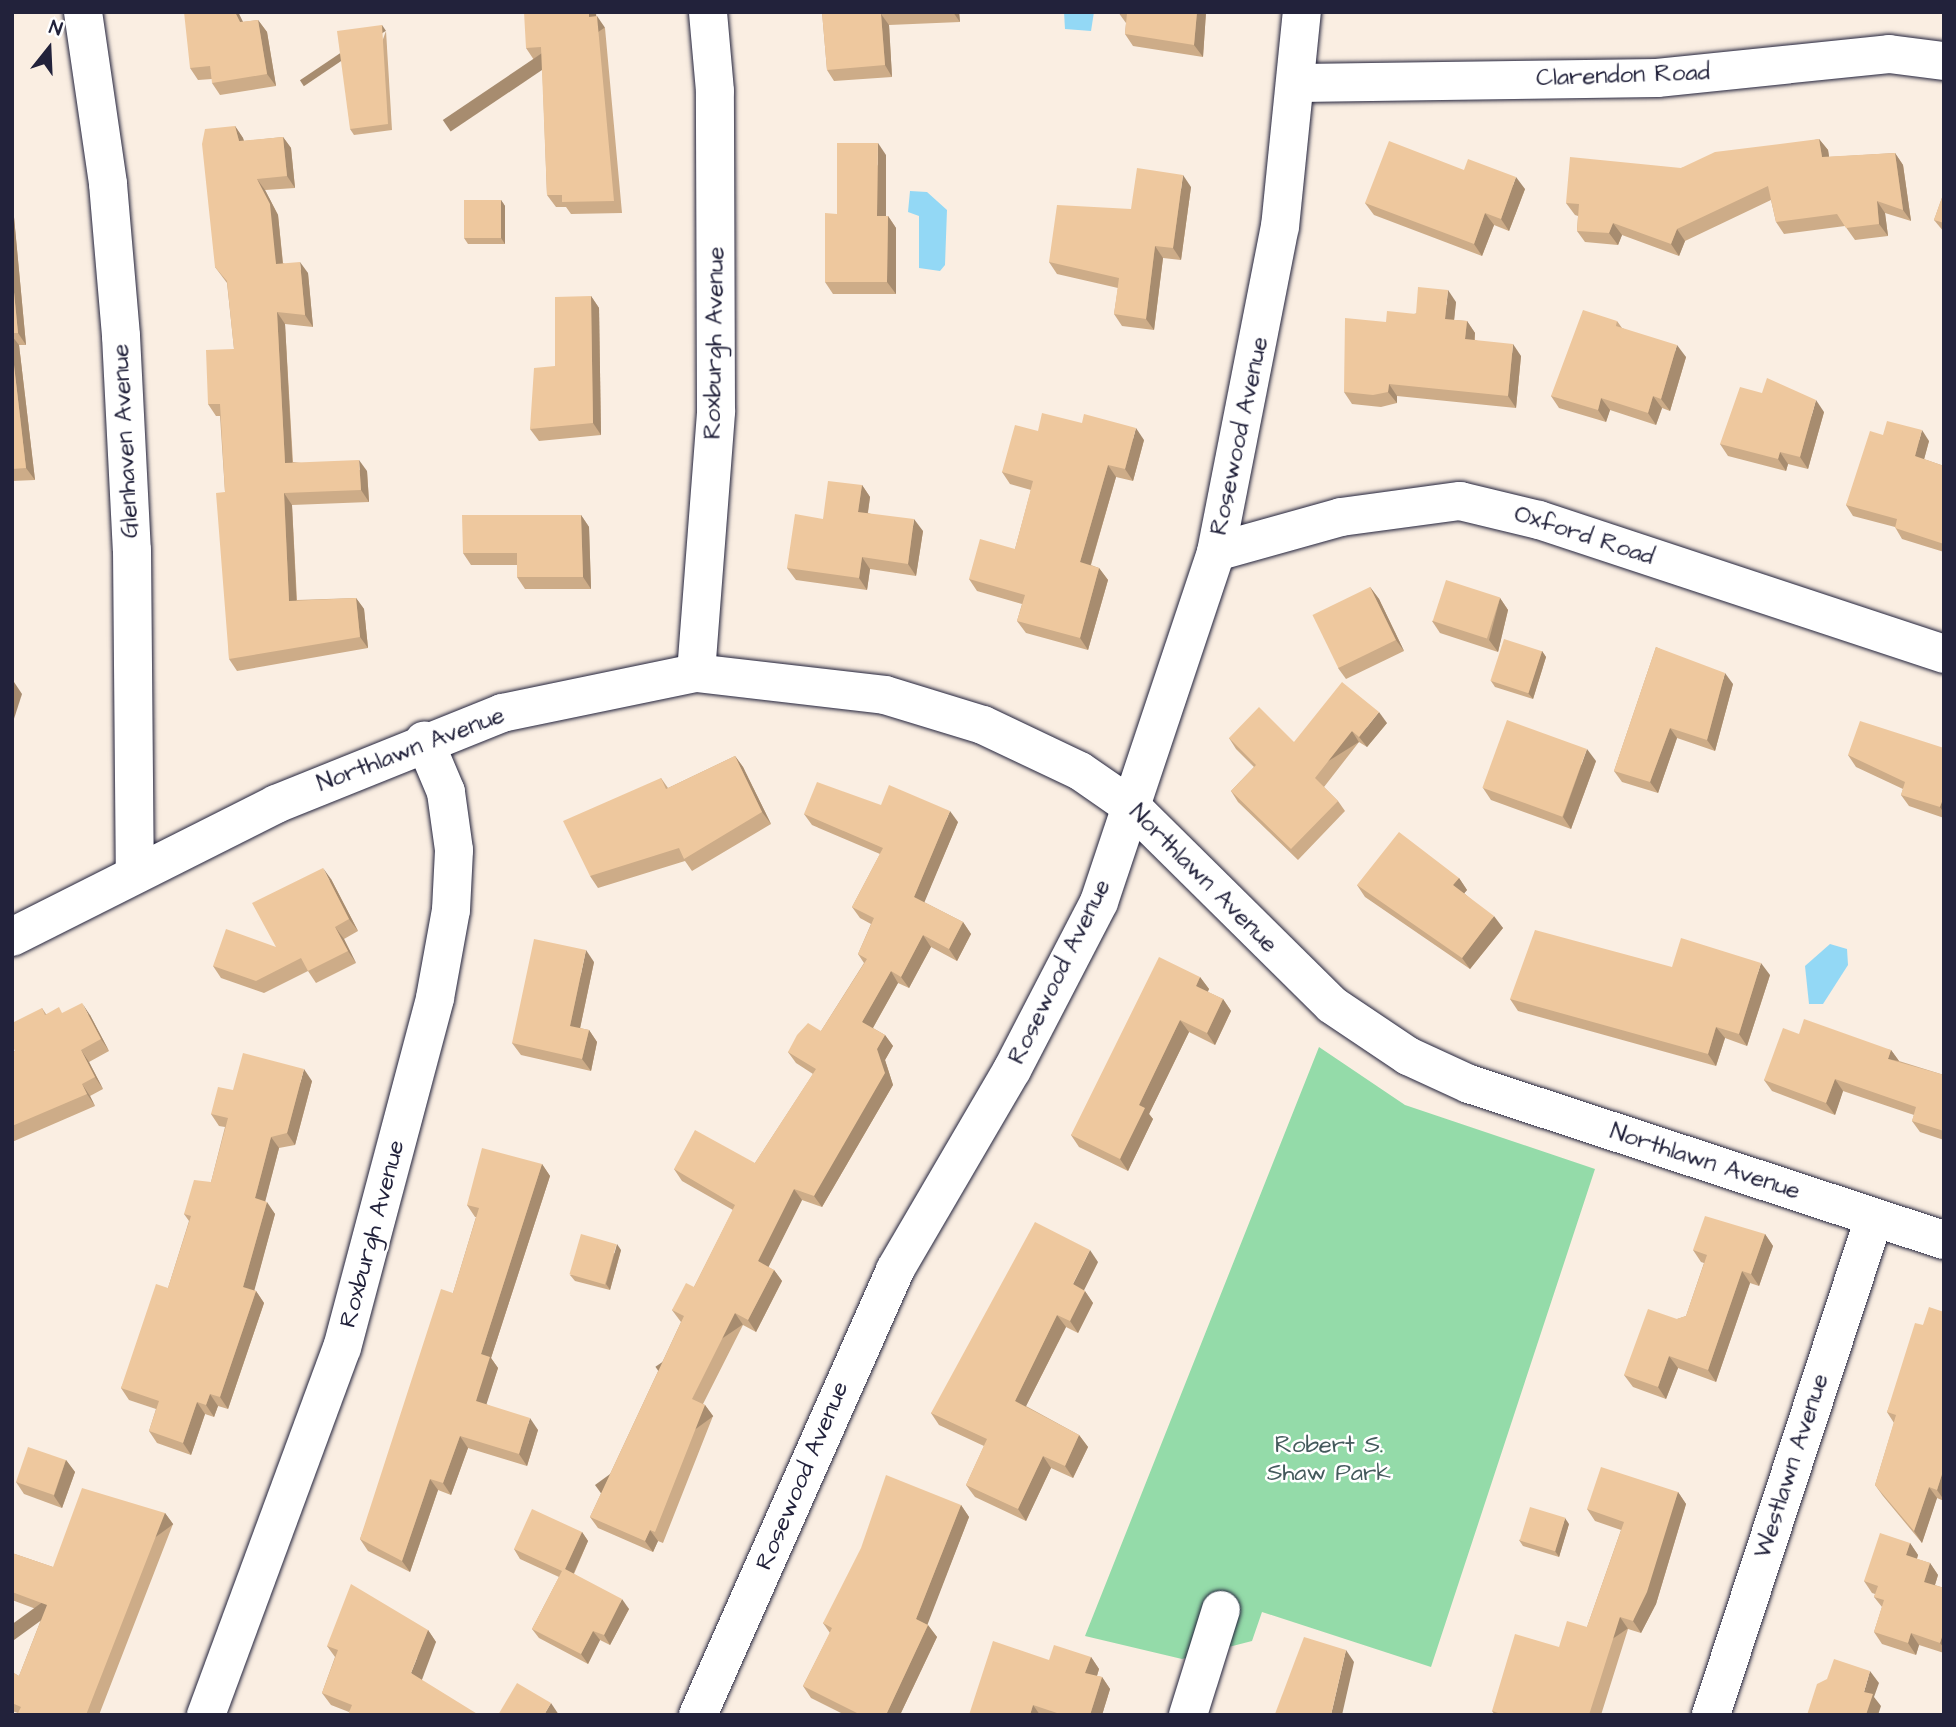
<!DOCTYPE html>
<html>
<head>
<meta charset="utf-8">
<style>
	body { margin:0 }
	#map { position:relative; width:1956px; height:1727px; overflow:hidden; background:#faeee2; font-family:"Architects Daughter",sans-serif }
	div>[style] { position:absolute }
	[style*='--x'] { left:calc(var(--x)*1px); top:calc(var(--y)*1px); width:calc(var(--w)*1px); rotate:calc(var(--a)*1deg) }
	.green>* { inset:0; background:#94dba9 }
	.water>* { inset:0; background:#93d8f5 }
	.roads { filter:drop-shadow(0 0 2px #22223b) drop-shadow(0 0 2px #22223b) }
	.street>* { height:38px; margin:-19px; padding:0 19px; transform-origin:19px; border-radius:19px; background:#fff }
	.wall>* { inset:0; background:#cdac88 }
	.shaded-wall>* { inset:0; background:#a78c6f; transform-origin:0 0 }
	.building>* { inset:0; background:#eec89e; transform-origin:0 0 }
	span { translate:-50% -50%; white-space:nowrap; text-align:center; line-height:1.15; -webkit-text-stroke:5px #fff; paint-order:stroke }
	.street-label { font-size:24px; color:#22223b }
	.park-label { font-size:24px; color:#445a5c }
	.frame { position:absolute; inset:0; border:14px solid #22223b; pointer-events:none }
	.north { position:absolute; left:14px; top:14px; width:70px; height:70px; -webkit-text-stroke:5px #fff; paint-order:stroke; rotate:18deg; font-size:19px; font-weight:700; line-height:28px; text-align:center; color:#22223b }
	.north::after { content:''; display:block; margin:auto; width:24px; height:32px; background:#22223b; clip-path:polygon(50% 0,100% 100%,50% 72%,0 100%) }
</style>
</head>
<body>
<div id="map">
	<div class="green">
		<i style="clip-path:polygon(1319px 1047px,1405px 1105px,1595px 1169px,1431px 1667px,1262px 1612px,1252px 1641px,1182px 1659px,1085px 1636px)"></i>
	</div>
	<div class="water">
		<i style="clip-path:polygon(1064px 12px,1094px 12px,1091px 31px,1065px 29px)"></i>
		<i style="clip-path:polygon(910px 191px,927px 192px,947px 210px,945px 265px,940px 271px,919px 268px,919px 216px,908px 212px)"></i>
		<i style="clip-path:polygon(1830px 944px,1847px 949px,1848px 965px,1823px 1004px,1809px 1004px,1805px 966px)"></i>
	</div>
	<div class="roads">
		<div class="street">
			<i style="--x:83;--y:12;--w:174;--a:81.7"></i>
			<i style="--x:108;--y:184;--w:153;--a:85.1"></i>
			<i style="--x:121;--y:336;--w:214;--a:87.1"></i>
			<i style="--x:132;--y:550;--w:321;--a:89.5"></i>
			<i style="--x:1300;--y:83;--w:357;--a:-0.8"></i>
			<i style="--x:1657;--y:78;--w:233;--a:-5.9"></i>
			<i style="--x:1889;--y:54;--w:55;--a:7.3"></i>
			<i style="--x:1216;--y:552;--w:130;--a:-15.6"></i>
			<i style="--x:1341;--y:517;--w:120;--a:-7.7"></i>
			<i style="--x:1460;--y:501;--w:81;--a:13.5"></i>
			<i style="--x:1539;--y:520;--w:427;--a:18.3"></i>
			<i style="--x:696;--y:673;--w:263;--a:-85.6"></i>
			<i style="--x:716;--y:411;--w:320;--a:-90.2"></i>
			<i style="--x:715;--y:91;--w:79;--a:-95.1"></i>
			<i style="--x:12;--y:937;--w:296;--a:-26.7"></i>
			<i style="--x:276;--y:804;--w:244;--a:-21.9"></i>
			<i style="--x:502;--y:713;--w:198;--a:-11.7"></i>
			<i style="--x:696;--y:673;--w:190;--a:6.6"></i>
			<i style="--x:885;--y:695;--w:102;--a:17"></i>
			<i style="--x:983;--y:725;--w:107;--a:25.4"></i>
			<i style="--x:1080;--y:771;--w:63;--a:34.7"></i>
			<i style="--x:1132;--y:807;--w:281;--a:44.7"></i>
			<i style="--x:1332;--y:1005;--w:92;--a:33.9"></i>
			<i style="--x:1408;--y:1056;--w:67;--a:24.7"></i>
			<i style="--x:1469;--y:1084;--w:500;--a:18.2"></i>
			<i style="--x:206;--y:1715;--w:391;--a:-69.7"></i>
			<i style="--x:342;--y:1348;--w:362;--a:-75.1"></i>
			<i style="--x:435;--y:998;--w:89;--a:-79.7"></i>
			<i style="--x:451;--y:910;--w:60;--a:-87.1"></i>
			<i style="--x:454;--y:850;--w:59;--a:-97.9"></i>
			<i style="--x:446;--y:792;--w:56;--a:-112.9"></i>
			<i style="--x:698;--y:1715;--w:487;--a:-66.1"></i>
			<i style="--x:895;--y:1270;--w:232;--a:-59.7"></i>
			<i style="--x:1012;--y:1070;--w:189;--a:-62.6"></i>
			<i style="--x:1099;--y:902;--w:369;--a:-71.5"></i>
			<i style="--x:1216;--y:552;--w:331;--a:-78.9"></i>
			<i style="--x:1280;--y:227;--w:216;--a:-84.2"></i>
			<i style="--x:1188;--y:1715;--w:110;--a:-72.6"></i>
			<i style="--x:1711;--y:1715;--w:523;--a:-71.84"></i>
		</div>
	</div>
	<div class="wall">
		<i style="clip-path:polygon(238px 12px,243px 22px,258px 20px,267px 32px,276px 86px,220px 95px,212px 83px,212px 79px,198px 80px,190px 68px)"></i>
		<i style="clip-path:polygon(822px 12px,959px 12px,960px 22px,889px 25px,892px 77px,834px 81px,827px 70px)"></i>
		<i style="clip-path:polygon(1118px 12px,1206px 12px,1203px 57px,1133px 46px,1125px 34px,1126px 23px)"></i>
		<i style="clip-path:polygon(596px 16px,605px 28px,622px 213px,571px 214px,566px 207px,556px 207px,547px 195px,542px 60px,534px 60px,526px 48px)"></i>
		<i style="clip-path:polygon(386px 31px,392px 130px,354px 135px,350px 129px)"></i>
		<i style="clip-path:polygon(235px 126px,243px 138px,244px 141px,283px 137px,291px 148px,295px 188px,265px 190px,278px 215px,283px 263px,308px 273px,313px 327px,285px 324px,293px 462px,367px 471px,369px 502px,292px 505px,297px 600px,356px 598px,364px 609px,368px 648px,237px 671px,229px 659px,225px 492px,220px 416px,216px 416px,208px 404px,234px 349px,227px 283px,215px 267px)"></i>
		<i style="clip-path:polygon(1819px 139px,1828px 150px,1829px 157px,1895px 153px,1903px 165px,1911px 221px,1885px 213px,1888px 236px,1855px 240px,1845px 226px,1784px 234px,1776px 222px,1771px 200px,1685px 241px,1679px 256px,1622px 235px,1618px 245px,1585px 242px,1577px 231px,1578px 216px,1575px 215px,1566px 203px,1681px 168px)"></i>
		<i style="clip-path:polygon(886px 155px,886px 216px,888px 216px,896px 228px,896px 294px,833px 294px,825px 282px,837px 214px)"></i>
		<i style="clip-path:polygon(1464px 170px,1525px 189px,1509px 231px,1494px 225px,1482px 256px,1374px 215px,1365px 203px)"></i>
		<i style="clip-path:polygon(1191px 187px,1181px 260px,1163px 258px,1154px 330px,1122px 326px,1114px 314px,1118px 288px,1057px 274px,1049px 262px,1131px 209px)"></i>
		<i style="clip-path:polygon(1944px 192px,1944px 232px,1934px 220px)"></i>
		<i style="clip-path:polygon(12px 196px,26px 345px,19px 345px,35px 480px,12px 481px)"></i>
		<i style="clip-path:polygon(501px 200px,505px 206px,505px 244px,468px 244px,464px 238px)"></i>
		<i style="clip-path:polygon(591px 296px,599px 308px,601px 435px,539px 441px,530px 429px,555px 366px)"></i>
		<i style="clip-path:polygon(1456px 302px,1454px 320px,1467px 321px,1475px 333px,1475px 340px,1521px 356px,1516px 408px,1397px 396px,1397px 403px,1381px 407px,1352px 404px,1344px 392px,1386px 322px)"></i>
		<i style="clip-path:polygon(1617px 321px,1622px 328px,1686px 357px,1670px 411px,1662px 408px,1656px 425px,1610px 410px,1606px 422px,1559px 408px,1551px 396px)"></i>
		<i style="clip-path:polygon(1824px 412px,1808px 469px,1788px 464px,1786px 471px,1728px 456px,1720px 444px)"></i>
		<i style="clip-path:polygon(1038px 431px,1144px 440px,1133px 481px,1116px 477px,1091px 565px,1099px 568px,1108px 580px,1088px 650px,1026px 633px,1017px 621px,1022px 604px,977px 591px,969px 579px,1015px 549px,1031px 490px,1010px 484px,1002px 472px)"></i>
		<i style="clip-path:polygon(1883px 435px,1929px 441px,1924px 459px,1944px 466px,1944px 552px,1902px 539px,1895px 527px,1853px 516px,1846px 505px)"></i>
		<i style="clip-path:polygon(862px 485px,870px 497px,868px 513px,923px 531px,916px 576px,870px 569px,867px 590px,796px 580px,787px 568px,823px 519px)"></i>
		<i style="clip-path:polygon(581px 515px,589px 527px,591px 589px,525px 589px,517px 577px,517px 565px,471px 565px,463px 553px)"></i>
		<i style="clip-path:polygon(1370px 587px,1379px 599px,1404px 651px,1346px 679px,1338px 668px)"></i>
		<i style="clip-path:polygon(1500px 598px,1508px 610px,1498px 652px,1440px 633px,1432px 621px)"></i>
		<i style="clip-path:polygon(1656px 647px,1733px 684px,1715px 751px,1677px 738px,1658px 793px,1622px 782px,1614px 771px)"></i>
		<i style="clip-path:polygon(1542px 651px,1546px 657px,1533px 699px,1495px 687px,1491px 681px)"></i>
		<i style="clip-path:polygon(1387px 723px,1367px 747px,1359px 742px,1324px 787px,1338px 801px,1345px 811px,1298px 860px,1238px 802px,1231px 791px,1254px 767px,1236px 749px,1229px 738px,1294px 742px)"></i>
		<i style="clip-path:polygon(1944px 748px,1944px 818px,1909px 806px,1901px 795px,1903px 789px,1856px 767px,1848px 755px)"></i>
		<i style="clip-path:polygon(735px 756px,743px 767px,771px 824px,692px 871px,685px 861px,598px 888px,590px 876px,661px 778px,668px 788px)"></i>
		<i style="clip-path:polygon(1596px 761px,1571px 829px,1491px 800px,1483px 788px)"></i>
		<i style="clip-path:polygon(881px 805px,958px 822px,924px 902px,963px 922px,971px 934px,957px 961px,931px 947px,909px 988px,898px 983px,873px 1028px,885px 1035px,893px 1046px,885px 1060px,893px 1085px,822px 1207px,802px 1200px,768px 1267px,774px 1270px,782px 1281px,756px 1332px,743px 1325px,703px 1404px,705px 1405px,713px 1416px,663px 1543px,658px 1541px,653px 1552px,598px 1528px,590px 1517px,681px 1322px,672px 1310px,694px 1287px,733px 1210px,682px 1181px,674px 1169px,755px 1163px,813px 1074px,796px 1063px,788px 1052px,821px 1031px,864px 963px,858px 954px,871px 924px,860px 918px,852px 907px,880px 854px,812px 825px,804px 814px)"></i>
		<i style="clip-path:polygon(1459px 878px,1467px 890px,1464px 893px,1503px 928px,1470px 969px,1365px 897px,1357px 885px)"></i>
		<i style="clip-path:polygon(331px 879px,358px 931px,344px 939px,356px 963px,316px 983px,308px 971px,264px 993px,221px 978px,213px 966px,276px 947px)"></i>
		<i style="clip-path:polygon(594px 962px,580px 1028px,589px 1030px,597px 1042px,591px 1071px,521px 1055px,512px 1043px)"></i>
		<i style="clip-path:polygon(1672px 967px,1770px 975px,1747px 1046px,1725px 1038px,1716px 1066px,1518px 1011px,1510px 999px)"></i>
		<i style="clip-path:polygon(1200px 977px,1209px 989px,1208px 992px,1223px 999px,1231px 1011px,1215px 1045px,1189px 1032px,1149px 1114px,1153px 1119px,1128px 1171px,1079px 1147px,1071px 1135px)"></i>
		<i style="clip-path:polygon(42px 1008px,46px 1014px,63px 1013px,90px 1015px,109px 1051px,89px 1062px,103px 1089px,90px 1096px,95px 1106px,12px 1142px,12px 1052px,15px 1051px)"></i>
		<i style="clip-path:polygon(1799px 1034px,1891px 1050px,1899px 1061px,1944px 1075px,1944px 1140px,1920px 1132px,1912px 1121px,1914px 1115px,1843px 1091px,1835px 1115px,1772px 1091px,1764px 1080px)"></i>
		<i style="clip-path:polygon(312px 1081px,295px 1145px,279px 1148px,265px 1201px,275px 1214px,254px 1290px,256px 1291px,264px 1303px,228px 1409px,218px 1406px,214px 1417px,205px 1414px,191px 1455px,157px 1443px,149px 1431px,156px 1409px,129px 1400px,121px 1388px,168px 1288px,189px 1221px,184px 1214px,211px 1182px,225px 1127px,219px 1126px,211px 1114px,233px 1090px)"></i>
		<i style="clip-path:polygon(542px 1164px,550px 1176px,491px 1358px,498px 1368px,486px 1404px,538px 1430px,527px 1466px,468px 1448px,451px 1495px,438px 1490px,410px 1572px,368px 1551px,360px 1539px,453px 1293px,476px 1217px,475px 1217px,467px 1205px)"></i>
		<i style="clip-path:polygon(1765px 1234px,1773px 1246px,1759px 1286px,1750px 1283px,1716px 1382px,1678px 1368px,1666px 1399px,1633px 1387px,1624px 1375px,1677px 1319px,1686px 1316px,1704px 1263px,1701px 1262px,1693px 1250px)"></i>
		<i style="clip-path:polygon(621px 1250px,610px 1290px,575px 1281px,570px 1275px)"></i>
		<i style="clip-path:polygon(1098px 1262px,1084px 1290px,1093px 1303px,1078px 1333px,1066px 1327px,1026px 1406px,1079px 1435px,1088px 1447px,1073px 1478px,1051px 1468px,1026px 1521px,975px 1497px,966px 1485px,984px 1446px,939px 1425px,931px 1413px)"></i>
		<i style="clip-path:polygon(1944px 1312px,1944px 1501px,1937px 1498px,1922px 1543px,1883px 1496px,1875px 1485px,1894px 1423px,1887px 1412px,1923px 1325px)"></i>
		<i style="clip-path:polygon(66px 1460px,75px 1472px,62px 1508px,24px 1494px,16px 1482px)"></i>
		<i style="clip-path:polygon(1678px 1492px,1686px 1504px,1656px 1604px,1641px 1633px,1628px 1629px,1601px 1715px,1495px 1715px,1492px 1711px,1587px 1627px,1621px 1530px,1595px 1521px,1587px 1509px)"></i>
		<i style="clip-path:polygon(961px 1505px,969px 1517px,927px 1624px,937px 1637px,900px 1715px,845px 1715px,811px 1698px,803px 1686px,830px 1633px,823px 1623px)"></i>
		<i style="clip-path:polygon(165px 1513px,173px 1524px,99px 1715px,17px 1715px,18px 1713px,12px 1711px,12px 1672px,19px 1676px,44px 1612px,12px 1600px,12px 1553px,53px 1567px)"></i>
		<i style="clip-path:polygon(1569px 1524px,1559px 1557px,1523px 1546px,1519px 1540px)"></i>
		<i style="clip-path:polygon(582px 1532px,588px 1541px,574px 1574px,629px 1609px,610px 1645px,600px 1640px,588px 1664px,539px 1638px,532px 1629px,559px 1577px,520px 1559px,514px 1549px)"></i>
		<i style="clip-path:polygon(1910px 1543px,1918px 1555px,1917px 1559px,1930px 1563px,1938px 1575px,1935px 1585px,1944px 1588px,1944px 1653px,1919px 1645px,1916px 1655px,1882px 1644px,1874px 1632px,1882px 1607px,1874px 1597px,1875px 1594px,1872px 1593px,1864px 1581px)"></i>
		<i style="clip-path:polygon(428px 1630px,436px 1642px,349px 1712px,331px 1705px,322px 1693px,335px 1657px,327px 1646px)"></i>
		<i style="clip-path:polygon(1091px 1657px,1099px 1669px,1097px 1676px,1102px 1677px,1110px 1689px,1102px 1715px,969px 1715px,1049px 1660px)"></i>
	</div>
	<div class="shaded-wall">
		<i style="clip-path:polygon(235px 12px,238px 12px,249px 34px,240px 22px)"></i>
		<i style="clip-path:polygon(589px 12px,596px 12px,597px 28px,589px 17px)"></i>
		<i style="clip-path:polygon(953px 12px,959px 12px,960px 22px)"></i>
		<i style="clip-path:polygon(1197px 12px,1206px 12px,1203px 57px,1194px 45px)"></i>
		<i style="clip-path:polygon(881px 14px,889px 25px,892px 77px,885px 65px)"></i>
		<i style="left:597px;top:16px;width:14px;height:186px;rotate:56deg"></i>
		<i style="clip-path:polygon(258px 20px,267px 32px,276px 86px,267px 74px)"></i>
		<i style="left:382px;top:25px;width:7px;height:99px;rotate:56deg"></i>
		<i style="clip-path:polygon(235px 126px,243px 138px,247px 153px,239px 141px)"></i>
		<i style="clip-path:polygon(283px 137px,291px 148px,295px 188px,287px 176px)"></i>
		<i style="clip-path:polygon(1819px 139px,1828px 150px,1831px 169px,1822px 157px)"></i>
		<i style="clip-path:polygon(878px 143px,886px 155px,886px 228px,877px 216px)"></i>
		<i style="clip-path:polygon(1895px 153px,1903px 165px,1911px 221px,1903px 210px)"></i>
		<i style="clip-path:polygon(1183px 175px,1191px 187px,1181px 260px,1173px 248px)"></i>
		<i style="clip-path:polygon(1516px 177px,1525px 189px,1509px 231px,1501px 219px)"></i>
		<i style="clip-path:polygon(257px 179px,265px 190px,278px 215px,284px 276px,276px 264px)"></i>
		<i style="clip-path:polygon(12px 196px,26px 345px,18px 333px,12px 272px)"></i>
		<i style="clip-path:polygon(501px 200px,505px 206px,505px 244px,501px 238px)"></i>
		<i style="clip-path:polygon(1877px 201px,1885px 213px,1888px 236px,1879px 224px)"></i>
		<i style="clip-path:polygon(1485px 213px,1494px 225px,1482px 256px,1474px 244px)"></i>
		<i style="clip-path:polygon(888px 216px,896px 228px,896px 294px,887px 282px)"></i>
		<i style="clip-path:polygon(1613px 223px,1622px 235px,1618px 245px,1609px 233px)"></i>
		<i style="clip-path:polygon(1677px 229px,1685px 241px,1679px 256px,1671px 244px)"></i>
		<i style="clip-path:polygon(1155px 246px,1163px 258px,1154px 330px,1146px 319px)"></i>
		<i style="clip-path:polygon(300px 262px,308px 273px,313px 327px,305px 315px)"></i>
		<i style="clip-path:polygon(1448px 290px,1456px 302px,1453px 330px,1445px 319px)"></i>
		<i style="clip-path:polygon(591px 296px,599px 308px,601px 435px,593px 423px)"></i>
		<i style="clip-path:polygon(277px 312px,285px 324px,293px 474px,285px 463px)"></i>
		<i style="clip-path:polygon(1467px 321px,1475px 333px,1473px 351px,1465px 339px)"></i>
		<i style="clip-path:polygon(12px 336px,19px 345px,35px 480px,26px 468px,12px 348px)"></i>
		<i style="clip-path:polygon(1513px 344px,1521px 356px,1516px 408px,1508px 396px)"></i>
		<i style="clip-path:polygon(1677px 345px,1686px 357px,1670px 411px,1661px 399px)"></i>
		<i style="clip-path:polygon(1389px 384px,1397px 396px,1397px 403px,1388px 392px)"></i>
		<i style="clip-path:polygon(1653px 396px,1662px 408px,1656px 425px,1648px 413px)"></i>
		<i style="clip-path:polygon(1601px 398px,1610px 410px,1606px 422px,1598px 410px)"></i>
		<i style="clip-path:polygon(1816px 400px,1824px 412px,1808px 469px,1800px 457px)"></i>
		<i style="clip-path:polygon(1136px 428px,1144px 440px,1133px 481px,1125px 469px)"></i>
		<i style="clip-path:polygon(1922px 430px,1929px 441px,1922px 467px,1915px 456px)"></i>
		<i style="clip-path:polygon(1780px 452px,1788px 464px,1786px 471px,1778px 459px)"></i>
		<i style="clip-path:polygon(359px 460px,367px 471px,369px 502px,361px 490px)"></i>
		<i style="clip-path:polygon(1108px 465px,1116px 477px,1088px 574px,1080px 562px)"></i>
		<i style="clip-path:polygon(862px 485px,870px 497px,866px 524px,858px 512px)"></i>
		<i style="clip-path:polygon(284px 493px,292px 505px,297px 612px,289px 601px)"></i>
		<i style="clip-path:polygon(581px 515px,589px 527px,591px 589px,583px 577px)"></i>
		<i style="clip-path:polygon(914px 519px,923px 531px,916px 576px,908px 564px)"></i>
		<i style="clip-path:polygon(862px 557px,870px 569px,867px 590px,859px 578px)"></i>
		<i style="clip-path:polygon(1099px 568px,1108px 580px,1088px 650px,1080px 638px)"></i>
		<i style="clip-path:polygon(1370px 587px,1379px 599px,1404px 651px,1396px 640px)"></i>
		<i style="clip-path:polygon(356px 598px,364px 609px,368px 648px,360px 637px)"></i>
		<i style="clip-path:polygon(1500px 598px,1508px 610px,1498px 652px,1489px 640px)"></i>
		<i style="clip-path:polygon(1542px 651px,1546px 657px,1533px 699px,1528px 693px)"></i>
		<i style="clip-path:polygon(1725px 673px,1733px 684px,1715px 751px,1707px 740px)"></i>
		<i style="clip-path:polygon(14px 682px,22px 694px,12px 725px,12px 686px)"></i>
		<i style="clip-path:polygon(1379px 712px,1387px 723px,1367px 747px,1359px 737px)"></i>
		<i style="clip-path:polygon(1670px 728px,1677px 738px,1658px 793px,1650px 782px)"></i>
		<i style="left:1352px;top:731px;width:13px;height:60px;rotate:58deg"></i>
		<i style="clip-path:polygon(1587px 749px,1596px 761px,1571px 829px,1563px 817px)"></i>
		<i style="clip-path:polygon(735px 756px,743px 767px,771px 824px,762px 812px)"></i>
		<i style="clip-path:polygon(1944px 796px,1944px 813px,1940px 807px)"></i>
		<i style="clip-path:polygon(950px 811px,958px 822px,922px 908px,914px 897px)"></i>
		<i style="clip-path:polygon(323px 868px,331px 879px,358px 931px,349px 919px)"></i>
		<i style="clip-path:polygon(1459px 878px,1467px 890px,1462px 896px,1453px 885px)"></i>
		<i style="clip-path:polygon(1494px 916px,1503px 928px,1470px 969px,1462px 958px)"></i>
		<i style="clip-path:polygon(963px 922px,971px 934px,957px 961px,949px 949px)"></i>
		<i style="clip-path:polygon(335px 927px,344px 939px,356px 963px,348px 951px)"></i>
		<i style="clip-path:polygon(923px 935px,931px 947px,909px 988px,901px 977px)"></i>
		<i style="clip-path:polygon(586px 950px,594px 962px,578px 1038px,570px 1026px)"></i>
		<i style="clip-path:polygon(1761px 963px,1770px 975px,1747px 1046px,1739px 1034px)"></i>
		<i style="clip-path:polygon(891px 971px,898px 983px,870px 1033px,862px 1022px)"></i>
		<i style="clip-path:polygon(1200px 977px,1209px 989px,1204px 998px,1196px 986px)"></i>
		<i style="clip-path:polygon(1223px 999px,1231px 1011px,1215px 1045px,1207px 1033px)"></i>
		<i style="clip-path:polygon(82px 1003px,90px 1015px,109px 1051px,101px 1039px)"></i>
		<i style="clip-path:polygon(1180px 1020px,1189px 1032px,1149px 1114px,1153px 1119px,1128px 1171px,1120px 1159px,1139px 1105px)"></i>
		<i style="clip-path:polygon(1716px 1027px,1725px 1038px,1716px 1066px,1708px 1054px)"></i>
		<i style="clip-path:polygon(589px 1030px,597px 1042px,591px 1071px,582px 1059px)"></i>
		<i style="clip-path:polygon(885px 1035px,893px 1046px,885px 1060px,893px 1085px,822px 1207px,814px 1196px,877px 1049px)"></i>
		<i style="clip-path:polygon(81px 1050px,89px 1062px,103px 1089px,95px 1077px)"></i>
		<i style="clip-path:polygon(1891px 1050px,1899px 1061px,1888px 1059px)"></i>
		<i style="clip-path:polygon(304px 1069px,312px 1081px,295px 1145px,287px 1133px)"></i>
		<i style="clip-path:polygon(1835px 1079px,1843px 1091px,1835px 1115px,1826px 1103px)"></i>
		<i style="clip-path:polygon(82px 1084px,90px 1096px,95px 1106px,87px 1094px)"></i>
		<i style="clip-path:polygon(271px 1137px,279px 1148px,263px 1210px,255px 1198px)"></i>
		<i style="clip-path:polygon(542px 1164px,550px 1176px,491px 1358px,498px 1368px,484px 1412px,476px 1401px,481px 1354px)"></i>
		<i style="clip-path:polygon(794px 1189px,802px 1200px,766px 1272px,758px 1261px)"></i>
		<i style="clip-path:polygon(267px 1202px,275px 1214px,252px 1299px,243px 1287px)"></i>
		<i style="clip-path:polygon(1765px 1234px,1773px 1246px,1759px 1286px,1751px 1274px)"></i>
		<i style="clip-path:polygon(617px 1244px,621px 1250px,610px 1290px,606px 1284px)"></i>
		<i style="clip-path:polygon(1090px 1250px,1098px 1262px,1081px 1296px,1073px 1284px)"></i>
		<i style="clip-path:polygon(774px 1270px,782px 1281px,756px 1332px,748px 1320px)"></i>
		<i style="clip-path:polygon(1742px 1271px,1750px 1283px,1716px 1382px,1708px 1370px)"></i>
		<i style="clip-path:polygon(256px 1291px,264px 1303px,228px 1409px,220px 1397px)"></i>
		<i style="clip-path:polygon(1085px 1291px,1093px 1303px,1078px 1333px,1070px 1321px)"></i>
		<i style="left:735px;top:1313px;width:14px;height:96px;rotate:56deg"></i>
		<i style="clip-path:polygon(1057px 1315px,1066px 1327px,1023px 1412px,1015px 1401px)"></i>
		<i style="clip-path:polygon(1669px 1356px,1678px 1368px,1666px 1399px,1658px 1387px)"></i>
		<i style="clip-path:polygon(210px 1394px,218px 1406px,214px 1417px,206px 1405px)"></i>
		<i style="clip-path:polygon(197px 1402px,205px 1414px,191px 1455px,183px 1443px)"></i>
		<i style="left:705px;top:1405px;width:14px;height:136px;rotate:54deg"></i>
		<i style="clip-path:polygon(530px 1418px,538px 1430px,527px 1466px,519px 1454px)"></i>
		<i style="clip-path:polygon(1079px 1435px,1088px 1447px,1073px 1478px,1065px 1466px)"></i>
		<i style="clip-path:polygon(460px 1436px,468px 1448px,451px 1495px,443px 1483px)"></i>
		<i style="clip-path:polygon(1043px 1456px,1051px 1468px,1026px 1521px,1018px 1509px)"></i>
		<i style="clip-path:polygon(66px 1460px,75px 1472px,62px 1508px,54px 1496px)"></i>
		<i style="clip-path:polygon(1944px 1468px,1944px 1500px,1937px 1490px)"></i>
		<i style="clip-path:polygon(430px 1479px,438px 1490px,410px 1572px,402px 1561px)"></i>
		<i style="clip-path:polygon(1929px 1487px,1937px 1498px,1922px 1543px,1914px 1531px)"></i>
		<i style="clip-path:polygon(1678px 1492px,1686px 1504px,1656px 1604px,1641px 1633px,1633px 1621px)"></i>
		<i style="clip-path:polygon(961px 1505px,969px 1517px,925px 1631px,916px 1619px)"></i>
		<i style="left:165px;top:1513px;width:14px;height:217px;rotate:54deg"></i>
		<i style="clip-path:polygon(1565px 1518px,1569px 1524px,1559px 1557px,1555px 1551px)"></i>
		<i style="clip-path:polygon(650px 1530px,658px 1541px,653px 1552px,645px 1541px)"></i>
		<i style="clip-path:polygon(582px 1532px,588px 1541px,571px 1579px,565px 1569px)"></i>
		<i style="clip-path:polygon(1910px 1543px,1918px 1555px,1914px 1567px,1906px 1555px)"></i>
		<i style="clip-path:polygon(1930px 1563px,1938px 1575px,1932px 1594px,1924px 1582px)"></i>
		<i style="clip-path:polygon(622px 1599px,629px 1609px,610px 1645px,604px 1635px)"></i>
		<i style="left:1620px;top:1617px;width:14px;height:103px;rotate:56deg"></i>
		<i style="clip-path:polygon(928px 1625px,937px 1637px,900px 1715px,886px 1715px)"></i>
		<i style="clip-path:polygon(428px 1630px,436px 1642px,420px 1685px,411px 1673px)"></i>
		<i style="clip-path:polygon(593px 1631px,600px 1640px,588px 1664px,581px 1654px)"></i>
		<i style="clip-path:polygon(1944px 1631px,1944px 1648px,1940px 1643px)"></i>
		<i style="clip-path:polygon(1911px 1633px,1919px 1645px,1916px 1655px,1908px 1643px)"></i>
		<i style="clip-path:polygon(1346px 1650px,1354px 1662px,1342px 1715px,1331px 1715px)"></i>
		<i style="clip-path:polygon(1091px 1657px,1099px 1669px,1094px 1685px,1085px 1673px)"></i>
		<i style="clip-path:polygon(1870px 1671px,1879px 1683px,1874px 1697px,1881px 1706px,1878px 1715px,1866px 1715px,1864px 1692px)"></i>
		<i style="clip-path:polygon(1102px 1677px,1110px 1689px,1102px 1715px,1090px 1715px)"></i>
		<i style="clip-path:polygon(551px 1703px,559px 1715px,544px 1715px)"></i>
		<i style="clip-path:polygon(1033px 1705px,1040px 1715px,1030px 1715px)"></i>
	</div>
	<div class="building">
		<i style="clip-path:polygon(184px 12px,235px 12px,240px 22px,258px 20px,267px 74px,212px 83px,210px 66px,190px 68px)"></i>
		<i style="clip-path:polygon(524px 12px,589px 12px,589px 17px,597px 16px,614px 201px,562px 202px,562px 195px,547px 195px,541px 47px,526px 48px)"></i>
		<i style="clip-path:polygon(822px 12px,924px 12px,881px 14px,885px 65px,827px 70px)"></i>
		<i style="clip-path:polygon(1197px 12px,1194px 45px,1125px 34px,1127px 13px,1118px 13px)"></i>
		<i style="clip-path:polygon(382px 25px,388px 124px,350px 129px,337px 31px)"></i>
		<i style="clip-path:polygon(235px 126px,239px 141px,283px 137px,287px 176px,257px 179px,270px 204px,276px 264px,300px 262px,305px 315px,277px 312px,285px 463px,359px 460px,361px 490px,284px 493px,289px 601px,356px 598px,360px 637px,229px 659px,216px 493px,225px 492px,220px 404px,208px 404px,206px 350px,234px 349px,227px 281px,215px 267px,202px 144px,205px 129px)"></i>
		<i style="clip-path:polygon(1819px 139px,1822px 157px,1895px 153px,1903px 210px,1877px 201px,1879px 224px,1846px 228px,1837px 214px,1776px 222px,1768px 186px,1677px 229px,1671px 244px,1613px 223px,1609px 233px,1577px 231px,1579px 204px,1566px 203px,1570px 157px,1681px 168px,1715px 152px)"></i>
		<i style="clip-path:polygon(1389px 141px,1464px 170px,1468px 159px,1516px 177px,1501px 219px,1485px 213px,1474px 244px,1365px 203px)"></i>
		<i style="clip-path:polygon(837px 143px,878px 143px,877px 216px,888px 216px,887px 282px,825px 282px,825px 213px,837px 214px)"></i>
		<i style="clip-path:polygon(1137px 168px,1183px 175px,1173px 248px,1155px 246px,1146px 319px,1114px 314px,1119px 278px,1049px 262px,1057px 205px,1131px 209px)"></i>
		<i style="clip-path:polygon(1944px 192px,1944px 223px,1934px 220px)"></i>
		<i style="left:501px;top:200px;width:38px;height:37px;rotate:90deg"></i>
		<i style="clip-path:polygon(12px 272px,18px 333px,12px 333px)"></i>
		<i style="clip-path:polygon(1418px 287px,1448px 290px,1445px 319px,1467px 321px,1465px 339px,1513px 344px,1508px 396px,1389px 384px,1388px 392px,1373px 395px,1344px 392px,1345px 318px,1386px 322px,1387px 311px,1416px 314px)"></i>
		<i style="clip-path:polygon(591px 296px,593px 423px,530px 429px,534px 368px,555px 366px,555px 297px)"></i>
		<i style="clip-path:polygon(1583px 310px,1617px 321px,1616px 326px,1677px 345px,1661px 399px,1653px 396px,1648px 413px,1601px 398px,1598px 410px,1551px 396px)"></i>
		<i style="clip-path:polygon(12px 348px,26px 468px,12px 469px)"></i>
		<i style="clip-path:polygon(1767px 378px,1816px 400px,1800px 457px,1780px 452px,1778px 459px,1720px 444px,1740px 387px,1762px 393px)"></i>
		<i style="clip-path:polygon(1042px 413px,1082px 423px,1084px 414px,1136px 428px,1125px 469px,1108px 465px,1080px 562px,1099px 568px,1080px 638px,1017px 621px,1025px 595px,969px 579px,980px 539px,1015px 549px,1033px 481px,1002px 472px,1015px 425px,1038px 431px)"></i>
		<i style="clip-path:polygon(1887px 421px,1922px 430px,1915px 456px,1944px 466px,1944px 544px,1895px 528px,1897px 519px,1846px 505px,1870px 431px,1883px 435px)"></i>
		<i style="clip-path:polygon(828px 481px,862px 485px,858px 512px,914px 519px,908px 564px,862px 557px,859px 578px,787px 568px,795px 514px,823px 519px)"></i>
		<i style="clip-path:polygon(462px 515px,581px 515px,583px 577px,517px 577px,517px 553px,463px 553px)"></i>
		<i style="left:1446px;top:580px;width:57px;height:43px;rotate:18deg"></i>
		<i style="left:1370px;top:587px;width:59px;height:64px;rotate:64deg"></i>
		<i style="left:1504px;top:639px;width:40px;height:44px;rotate:18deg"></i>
		<i style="clip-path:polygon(1656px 647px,1725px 673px,1707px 740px,1670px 728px,1650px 782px,1614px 771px)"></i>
		<i style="clip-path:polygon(1342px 682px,1379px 712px,1359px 737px,1352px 731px,1315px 778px,1338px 801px,1291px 849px,1231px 791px,1256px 765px,1229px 738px,1259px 707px,1294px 742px)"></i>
		<i style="left:1507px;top:720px;width:85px;height:72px;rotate:20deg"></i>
		<i style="clip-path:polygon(1860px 721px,1944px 748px,1944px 796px,1940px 807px,1901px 795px,1905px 782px,1848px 755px)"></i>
		<i style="clip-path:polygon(735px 756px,762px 812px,684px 859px,679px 848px,590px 876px,563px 821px,661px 778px,666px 789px)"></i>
		<i style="clip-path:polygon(817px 782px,881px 805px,889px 785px,950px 811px,914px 897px,963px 922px,949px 949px,923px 935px,901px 977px,891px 971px,862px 1022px,885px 1035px,877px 1049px,885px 1073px,814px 1196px,794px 1189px,758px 1261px,774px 1270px,748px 1320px,735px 1313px,692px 1399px,705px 1405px,655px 1532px,650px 1530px,645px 1541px,590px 1517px,684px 1316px,672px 1310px,686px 1283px,694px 1287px,735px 1205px,674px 1169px,695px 1130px,755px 1163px,816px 1069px,788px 1052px,797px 1035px,808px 1023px,821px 1031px,867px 959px,858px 954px,874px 918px,852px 907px,883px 848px,804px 814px)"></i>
		<i style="clip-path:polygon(1399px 832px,1459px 878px,1453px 885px,1494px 916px,1462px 958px,1357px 885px)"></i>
		<i style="clip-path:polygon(323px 868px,349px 919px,335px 927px,348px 951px,308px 971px,301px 958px,256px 981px,213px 966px,226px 929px,276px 947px,252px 903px)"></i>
		<i style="clip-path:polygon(1535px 930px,1672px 967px,1681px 938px,1761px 963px,1739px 1034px,1716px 1027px,1708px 1054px,1510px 999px)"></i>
		<i style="clip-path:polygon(534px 939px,586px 950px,570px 1026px,589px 1030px,582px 1059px,512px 1043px)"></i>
		<i style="clip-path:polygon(1159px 957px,1200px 977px,1196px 986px,1223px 999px,1207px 1033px,1180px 1020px,1139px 1105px,1145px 1108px,1120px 1159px,1071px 1135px)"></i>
		<i style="clip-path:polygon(82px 1003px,101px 1039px,81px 1050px,95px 1077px,82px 1084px,87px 1094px,12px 1126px,12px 1052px,15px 1051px,12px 1045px,12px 1023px,42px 1008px,45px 1015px,59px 1007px,62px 1013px)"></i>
		<i style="clip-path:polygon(1804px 1019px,1891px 1050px,1888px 1059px,1944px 1075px,1944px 1131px,1912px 1121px,1916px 1107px,1835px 1079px,1826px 1103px,1764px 1080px,1783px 1028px,1799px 1034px)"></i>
		<i style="clip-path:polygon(243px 1053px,304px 1069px,287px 1133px,271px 1137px,255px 1198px,267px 1202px,243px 1287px,256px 1291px,220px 1397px,210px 1394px,206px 1405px,197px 1402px,183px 1443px,149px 1431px,159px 1401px,121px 1388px,156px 1284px,168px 1288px,191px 1216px,184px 1214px,194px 1180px,211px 1182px,228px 1118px,211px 1114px,218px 1087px,233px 1090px)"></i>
		<i style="clip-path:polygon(482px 1148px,542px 1164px,481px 1354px,490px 1357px,476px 1401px,530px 1418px,519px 1454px,460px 1436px,443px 1483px,430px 1479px,402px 1561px,360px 1539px,441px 1289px,453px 1293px,479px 1208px,467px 1205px)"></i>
		<i style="clip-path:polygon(1705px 1216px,1765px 1234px,1751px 1274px,1742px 1271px,1708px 1370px,1669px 1356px,1658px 1387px,1624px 1375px,1648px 1309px,1677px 1319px,1686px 1316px,1707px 1255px,1693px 1250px)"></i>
		<i style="clip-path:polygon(1035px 1222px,1090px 1250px,1073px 1284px,1085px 1291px,1070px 1321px,1057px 1315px,1015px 1401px,1079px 1435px,1065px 1466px,1043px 1456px,1018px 1509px,966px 1485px,987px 1439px,931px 1413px)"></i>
		<i style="left:581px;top:1234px;width:37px;height:42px;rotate:16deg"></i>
		<i style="clip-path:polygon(1929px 1307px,1944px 1312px,1944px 1468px,1937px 1490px,1929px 1487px,1914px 1531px,1875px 1485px,1896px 1415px,1887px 1412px,1915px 1323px,1923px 1325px)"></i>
		<i style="left:28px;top:1447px;width:40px;height:37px;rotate:19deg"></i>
		<i style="clip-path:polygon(1601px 1467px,1678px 1492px,1647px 1592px,1633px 1621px,1620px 1617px,1589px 1715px,1504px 1715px,1492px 1711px,1515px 1634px,1559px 1647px,1567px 1621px,1587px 1627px,1624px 1522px,1587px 1509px)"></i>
		<i style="clip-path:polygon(886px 1475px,961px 1505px,916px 1619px,928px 1625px,886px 1715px,861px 1715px,803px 1686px,832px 1628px,823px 1623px,861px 1548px)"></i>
		<i style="clip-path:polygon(82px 1488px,165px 1513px,86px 1715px,17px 1715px,21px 1707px,12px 1703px,12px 1672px,19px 1676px,47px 1605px,12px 1592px,12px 1553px,53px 1567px)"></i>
		<i style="left:1530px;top:1507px;width:37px;height:35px;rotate:17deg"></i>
		<i style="clip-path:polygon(532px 1509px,582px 1532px,565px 1569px,622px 1599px,604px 1635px,593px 1631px,581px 1654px,532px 1629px,562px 1571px,514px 1549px)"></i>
		<i style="clip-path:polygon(1880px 1533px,1910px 1543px,1906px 1555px,1930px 1563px,1924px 1582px,1944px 1588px,1944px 1631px,1940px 1643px,1911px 1633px,1908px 1643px,1874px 1632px,1884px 1600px,1874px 1597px,1878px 1586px,1864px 1581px)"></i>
		<i style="clip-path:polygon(351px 1584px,428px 1630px,411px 1673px,479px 1715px,348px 1715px,352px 1705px,322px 1693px,338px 1650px,327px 1646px)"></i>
		<i style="clip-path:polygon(1304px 1637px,1346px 1650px,1331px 1715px,1275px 1714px)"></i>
		<i style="clip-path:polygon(993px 1641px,1049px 1660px,1054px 1645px,1091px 1657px,1085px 1673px,1102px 1677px,1090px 1715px,1063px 1715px,1033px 1705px,1030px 1715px,969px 1715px)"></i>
		<i style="clip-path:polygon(1834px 1659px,1870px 1671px,1864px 1692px,1873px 1694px,1866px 1715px,1807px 1715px,1817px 1684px,1827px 1679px)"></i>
		<i style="clip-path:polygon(517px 1683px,551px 1703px,544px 1715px,498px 1715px)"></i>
	</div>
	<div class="street-label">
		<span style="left:1623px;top:76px;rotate:-2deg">Clarendon Road</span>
		<span style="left:715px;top:343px;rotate:-89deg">Roxburgh Avenue</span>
		<span style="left:1240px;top:436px;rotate:-78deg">Rosewood Avenue</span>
		<span style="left:126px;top:441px;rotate:-93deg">Glenhaven Avenue</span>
		<span style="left:1584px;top:536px;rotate:18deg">Oxford Road</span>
		<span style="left:411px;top:750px;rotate:-21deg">Northlawn Avenue</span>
		<span style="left:1203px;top:879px;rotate:45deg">Northlawn Avenue</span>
		<span style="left:1060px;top:972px;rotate:-64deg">Rosewood Avenue</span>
		<span style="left:1705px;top:1162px;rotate:18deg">Northlawn Avenue</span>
		<span style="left:373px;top:1234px;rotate:-75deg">Roxburgh Avenue</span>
		<span style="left:1792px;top:1466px;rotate:-72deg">Westlawn Avenue</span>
		<span style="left:803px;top:1476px;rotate:-67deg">Rosewood Avenue</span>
	</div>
	<div class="park-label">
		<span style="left:1329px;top:1460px">Robert S.<br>Shaw Park</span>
	</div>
	<div class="frame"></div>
	<div class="north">N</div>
</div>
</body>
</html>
